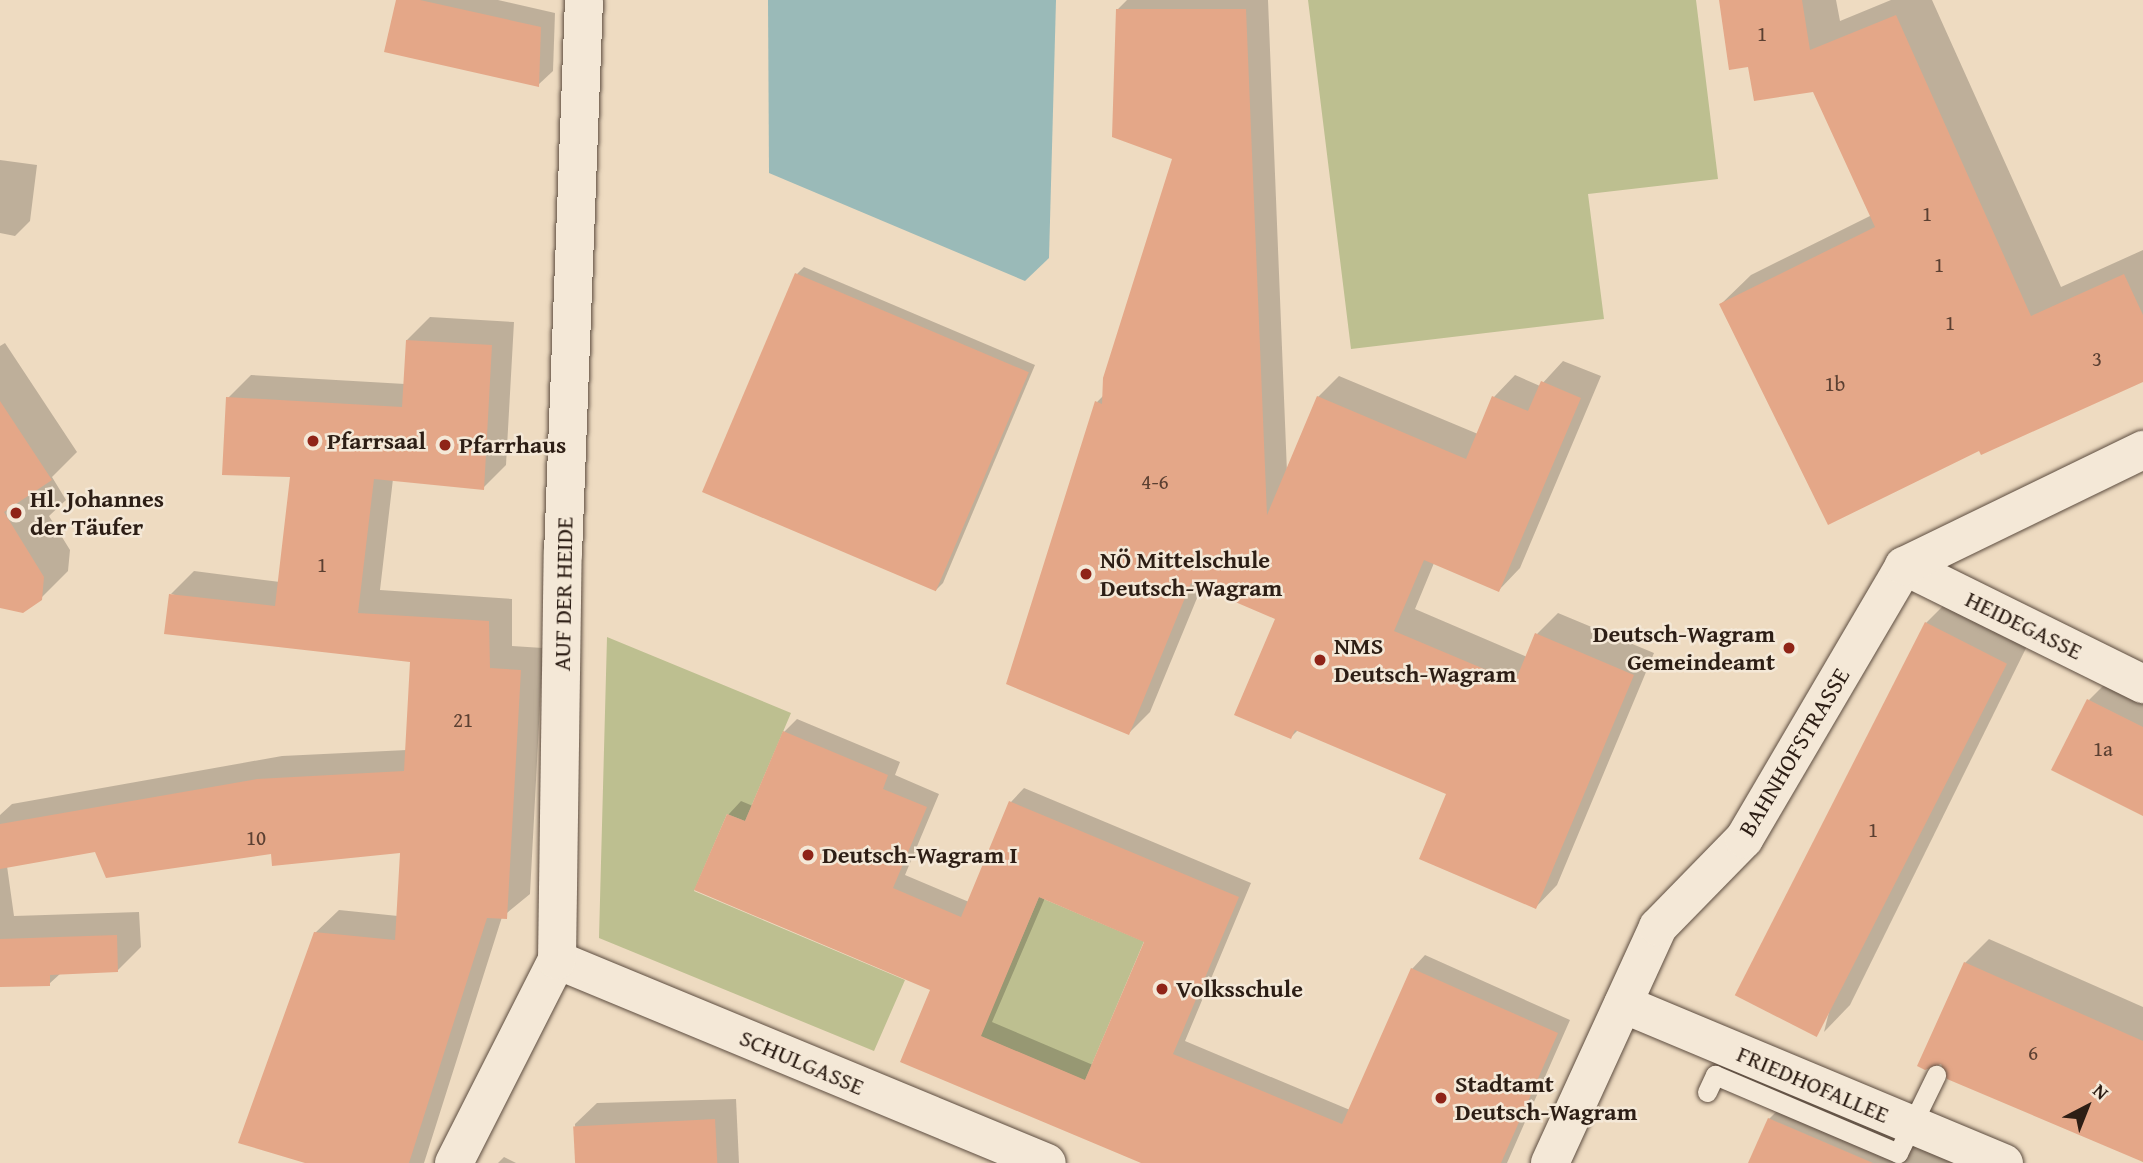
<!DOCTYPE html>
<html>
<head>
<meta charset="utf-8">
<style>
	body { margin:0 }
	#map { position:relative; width:2143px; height:1163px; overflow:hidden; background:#eedbc1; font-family:"Gentium Book Plus",serif }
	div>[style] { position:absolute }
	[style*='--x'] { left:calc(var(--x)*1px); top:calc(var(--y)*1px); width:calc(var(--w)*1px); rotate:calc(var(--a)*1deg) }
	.green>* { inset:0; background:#bdbf90; transform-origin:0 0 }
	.water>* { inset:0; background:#9abab8 }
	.shadow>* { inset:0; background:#0003 }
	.building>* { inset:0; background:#e4a788; transform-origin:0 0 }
	.roads { filter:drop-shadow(0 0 2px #5d4d40) drop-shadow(0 0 2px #5d4d40) }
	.lane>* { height:19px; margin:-9.5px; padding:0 9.5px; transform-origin:9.5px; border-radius:9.5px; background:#f4e8d7 }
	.street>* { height:38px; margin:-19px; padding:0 19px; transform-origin:19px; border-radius:19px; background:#f4e8d7 }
	.dots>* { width:19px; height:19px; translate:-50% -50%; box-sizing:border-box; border:4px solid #f4e8d7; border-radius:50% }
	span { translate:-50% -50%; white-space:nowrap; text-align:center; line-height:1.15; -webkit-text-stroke:5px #f4e8d7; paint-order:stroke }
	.number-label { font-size:21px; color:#5b4032 }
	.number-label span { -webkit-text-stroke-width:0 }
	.poi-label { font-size:24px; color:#2d1e15; font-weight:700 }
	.left { translate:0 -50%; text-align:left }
	.right { translate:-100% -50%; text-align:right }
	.street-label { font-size:24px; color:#2d1e15 }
	.north { position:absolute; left:2052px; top:1072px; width:70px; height:70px; -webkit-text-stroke:5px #f4e8d7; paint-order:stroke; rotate:42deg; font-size:19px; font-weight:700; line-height:28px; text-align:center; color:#2d1e15 }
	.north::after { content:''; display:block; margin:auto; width:24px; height:32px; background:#2d1e15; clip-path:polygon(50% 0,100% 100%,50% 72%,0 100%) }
</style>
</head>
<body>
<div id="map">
	<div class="green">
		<i style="clip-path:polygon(1308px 0,1696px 0,1718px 179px,1588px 194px,1604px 319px,1351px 349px)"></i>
		<i style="clip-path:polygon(607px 637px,791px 713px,745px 821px,727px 814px,694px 891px,905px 980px,874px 1051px,599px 938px)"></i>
		<i style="left:1039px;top:897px;width:114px;height:151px;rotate:23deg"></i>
	</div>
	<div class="water">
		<i style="clip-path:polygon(768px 0,1056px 0,1049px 258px,1025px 281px,769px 173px)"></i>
	</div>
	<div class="shadow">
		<i style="clip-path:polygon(398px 0,498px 0,555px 13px,553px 71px,538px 85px)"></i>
		<i style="clip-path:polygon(1127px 0,1268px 0,1287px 472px,1318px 397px,1339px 376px,1478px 434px,1494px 397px,1515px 375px,1540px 386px,1563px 361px,1601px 376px,1520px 568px,1499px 590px,1434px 563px,1415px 609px,1527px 657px,1537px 634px,1558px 613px,1654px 653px,1557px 885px,1536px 907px,1449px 793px,1298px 730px,1291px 737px,1277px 618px,1202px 586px,1150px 712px,1129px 733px,1097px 402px,1104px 395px,1174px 158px,1118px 9px)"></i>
		<i style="clip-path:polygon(1721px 0,1836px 0,1840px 21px,1891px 0,1932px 0,2061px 287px,2143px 250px,2143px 380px,1980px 448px,1721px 304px,1751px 275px,1872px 215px,1814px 90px,1750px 65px)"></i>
		<i style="clip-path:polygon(0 160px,37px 165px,30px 221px,15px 236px,0 233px)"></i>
		<i style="clip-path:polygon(804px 267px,1035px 365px,943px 583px,936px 590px,797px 274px)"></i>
		<i style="clip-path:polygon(430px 317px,514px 322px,506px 465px,483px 488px,393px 479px,380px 590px,512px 599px,512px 646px,543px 648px,530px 894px,502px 917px,424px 1163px,311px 1163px,315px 933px,339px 910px,398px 916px,402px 851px,96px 850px,7px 866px,14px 916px,139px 912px,141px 947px,117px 971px,61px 973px,49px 984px,0 986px,0 815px,12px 804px,282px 756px,407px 750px,412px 661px,171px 594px,194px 571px,280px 582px,292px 476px,228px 398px,251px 375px,405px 384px,407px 340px)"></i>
		<i style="clip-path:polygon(5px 343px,77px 452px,52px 477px,66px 500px,49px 516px,70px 550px,68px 571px,41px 598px,0 607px,0 346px)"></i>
		<i style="clip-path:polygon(1953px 596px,2032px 636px,1850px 1005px,1824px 1032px,1926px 623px)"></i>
		<i style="clip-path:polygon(2110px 679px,2143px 695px,2143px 813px,2089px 700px)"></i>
		<i style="clip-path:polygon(evenodd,797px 719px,900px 762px,895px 775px,939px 794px,905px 875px,969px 902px,1011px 802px,1024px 788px,1251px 883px,1185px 1041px,1350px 1110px,1412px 969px,1425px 955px,1570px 1020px,1507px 1163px,1145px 1163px,902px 1061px,932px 989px,728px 815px,741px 801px,753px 806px,784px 732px,797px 719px,1045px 898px,1146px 941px,1093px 1065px,992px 1022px,1045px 898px)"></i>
		<i style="clip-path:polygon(1989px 939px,2143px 1007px,2143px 1162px,1965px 963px)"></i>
		<i style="clip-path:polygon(1796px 1092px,1961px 1163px,1750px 1163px,1769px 1119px)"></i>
		<i style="clip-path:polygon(736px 1099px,739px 1163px,576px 1163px,575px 1124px,597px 1103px)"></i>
		<i style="clip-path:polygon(504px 1157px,516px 1163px,498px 1163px)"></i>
	</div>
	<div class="building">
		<i style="clip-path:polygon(396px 0,420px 0,541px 27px,539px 87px,384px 52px)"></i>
		<i style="clip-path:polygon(1719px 0,1802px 0,1810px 50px,1896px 15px,2031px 316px,2124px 274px,2143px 315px,2143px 382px,1981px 455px,1979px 451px,1828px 525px,1719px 304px,1875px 227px,1813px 92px,1754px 101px,1748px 67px,1729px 70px)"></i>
		<i style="clip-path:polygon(1116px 9px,1246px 9px,1267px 515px,1317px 396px,1466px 459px,1492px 396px,1528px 411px,1541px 381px,1581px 398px,1499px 592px,1424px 560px,1394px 631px,1515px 682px,1535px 633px,1634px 675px,1536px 909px,1419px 859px,1446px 794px,1295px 730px,1291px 739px,1234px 715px,1275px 619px,1191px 583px,1129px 735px,1006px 684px,1095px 401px,1102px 404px,1103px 378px,1172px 159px,1112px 137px)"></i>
		<i style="left:795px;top:273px;width:254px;height:238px;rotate:23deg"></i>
		<i style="clip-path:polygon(406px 340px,492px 345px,484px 490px,374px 479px,358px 613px,489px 621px,490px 668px,521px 670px,507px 919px,487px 918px,409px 1163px,305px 1163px,238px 1143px,314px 932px,395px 940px,400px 853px,272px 866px,271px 854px,106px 878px,95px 852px,0 869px,0 824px,257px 779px,404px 771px,410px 662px,164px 634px,169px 594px,275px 606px,290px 477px,222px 475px,226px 397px,402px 407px)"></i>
		<i style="clip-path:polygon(0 401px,52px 480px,4px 512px,44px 577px,42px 600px,23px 613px,0 608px)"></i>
		<i style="left:1925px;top:622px;width:92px;height:419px;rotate:27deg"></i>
		<i style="clip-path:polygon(2087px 699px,2143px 727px,2143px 816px,2051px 770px)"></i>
		<i style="clip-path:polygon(evenodd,783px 731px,888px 775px,883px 789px,927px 807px,893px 888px,961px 917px,1009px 801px,1239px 897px,1173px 1054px,1342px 1124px,1411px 968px,1558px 1033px,1501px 1163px,1141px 1163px,900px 1062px,930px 990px,694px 890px,727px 814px,745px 821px,783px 731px,1039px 897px,1144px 942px,1085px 1080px,981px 1036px,1039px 897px)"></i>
		<i style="clip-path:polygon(117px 935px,118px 972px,50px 975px,50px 986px,0 987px,0 939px)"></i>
		<i style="clip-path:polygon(1964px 962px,2143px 1041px,2143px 1162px,1947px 1079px,1941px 1064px,1925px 1070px,1917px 1066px)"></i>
		<i style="clip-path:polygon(1768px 1118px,1873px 1163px,1748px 1163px)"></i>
		<i style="left:715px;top:1119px;width:44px;height:142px;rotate:87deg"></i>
	</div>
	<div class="roads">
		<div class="lane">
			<i style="--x:1707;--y:1092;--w:19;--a:-65"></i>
			<i style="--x:1715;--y:1075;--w:199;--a:23.1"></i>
			<i style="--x:1898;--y:1153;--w:87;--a:-64"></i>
		</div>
		<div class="street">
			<i style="--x:1904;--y:566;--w:267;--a:26.3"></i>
			<i style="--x:557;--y:960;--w:530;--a:22.5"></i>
			<i style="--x:1623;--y:1004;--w:413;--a:22.7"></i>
			<i style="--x:454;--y:1163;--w:228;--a:-63.1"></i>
			<i style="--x:557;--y:960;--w:406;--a:-89.2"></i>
			<i style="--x:563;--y:554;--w:554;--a:-87.83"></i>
			<i style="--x:1550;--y:1163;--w:260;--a:-65.4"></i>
			<i style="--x:1658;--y:927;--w:123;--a:-45.7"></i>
			<i style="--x:1744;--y:839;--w:316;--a:-59.6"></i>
			<i style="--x:1904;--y:566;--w:266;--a:-25.9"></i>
		</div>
	</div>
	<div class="dots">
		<i style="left:313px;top:441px;background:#8f2418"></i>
		<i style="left:445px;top:445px;background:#8f2418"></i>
		<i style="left:16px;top:513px;background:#8f2418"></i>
		<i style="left:1086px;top:574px;background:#8f2418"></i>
		<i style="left:1789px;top:648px;background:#8f2418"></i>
		<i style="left:1320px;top:660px;background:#8f2418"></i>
		<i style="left:808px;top:855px;background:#8f2418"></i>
		<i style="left:1162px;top:989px;background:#8f2418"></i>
		<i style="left:1441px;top:1098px;background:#8f2418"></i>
	</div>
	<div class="number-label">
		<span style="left:1762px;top:34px">1</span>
		<span style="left:1927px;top:214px">1</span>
		<span style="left:1939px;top:265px">1</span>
		<span style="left:1950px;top:323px">1</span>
		<span style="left:2097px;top:359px">3</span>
		<span style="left:1835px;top:384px">1b</span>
		<span style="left:1155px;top:482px">4-6</span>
		<span style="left:322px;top:565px">1</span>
		<span style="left:463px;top:720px">21</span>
		<span style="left:2103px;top:749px">1a</span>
		<span style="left:1873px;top:830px">1</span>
		<span style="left:256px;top:838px">10</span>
		<span style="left:2033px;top:1053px">6</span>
	</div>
	<div class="poi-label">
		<span class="left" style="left:327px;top:441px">Pfarrsaal</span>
		<span class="left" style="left:459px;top:445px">Pfarrhaus</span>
		<span class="left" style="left:30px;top:513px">Hl. Johannes<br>der Täufer</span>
		<span class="left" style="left:1100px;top:574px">NÖ Mittelschule<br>Deutsch-Wagram</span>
		<span class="right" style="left:1775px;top:648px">Deutsch-Wagram<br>Gemeindeamt</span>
		<span class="left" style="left:1334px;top:660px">NMS<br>Deutsch-Wagram</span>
		<span class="left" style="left:822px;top:855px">Deutsch-Wagram I</span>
		<span class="left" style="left:1176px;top:989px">Volksschule</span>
		<span class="left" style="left:1455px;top:1098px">Stadtamt<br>Deutsch-Wagram</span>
	</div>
	<div class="street-label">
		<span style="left:563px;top:594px;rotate:-89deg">AUF DER HEIDE</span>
		<span style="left:2024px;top:625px;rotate:26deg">HEIDEGASSE</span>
		<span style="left:1794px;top:752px;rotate:-59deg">BAHNHOFSTRASSE</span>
		<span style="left:802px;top:1062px;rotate:23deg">SCHULGASSE</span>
		<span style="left:1813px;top:1084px;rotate:23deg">FRIEDHOFALLEE</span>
	</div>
	<div class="north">N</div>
</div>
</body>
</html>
